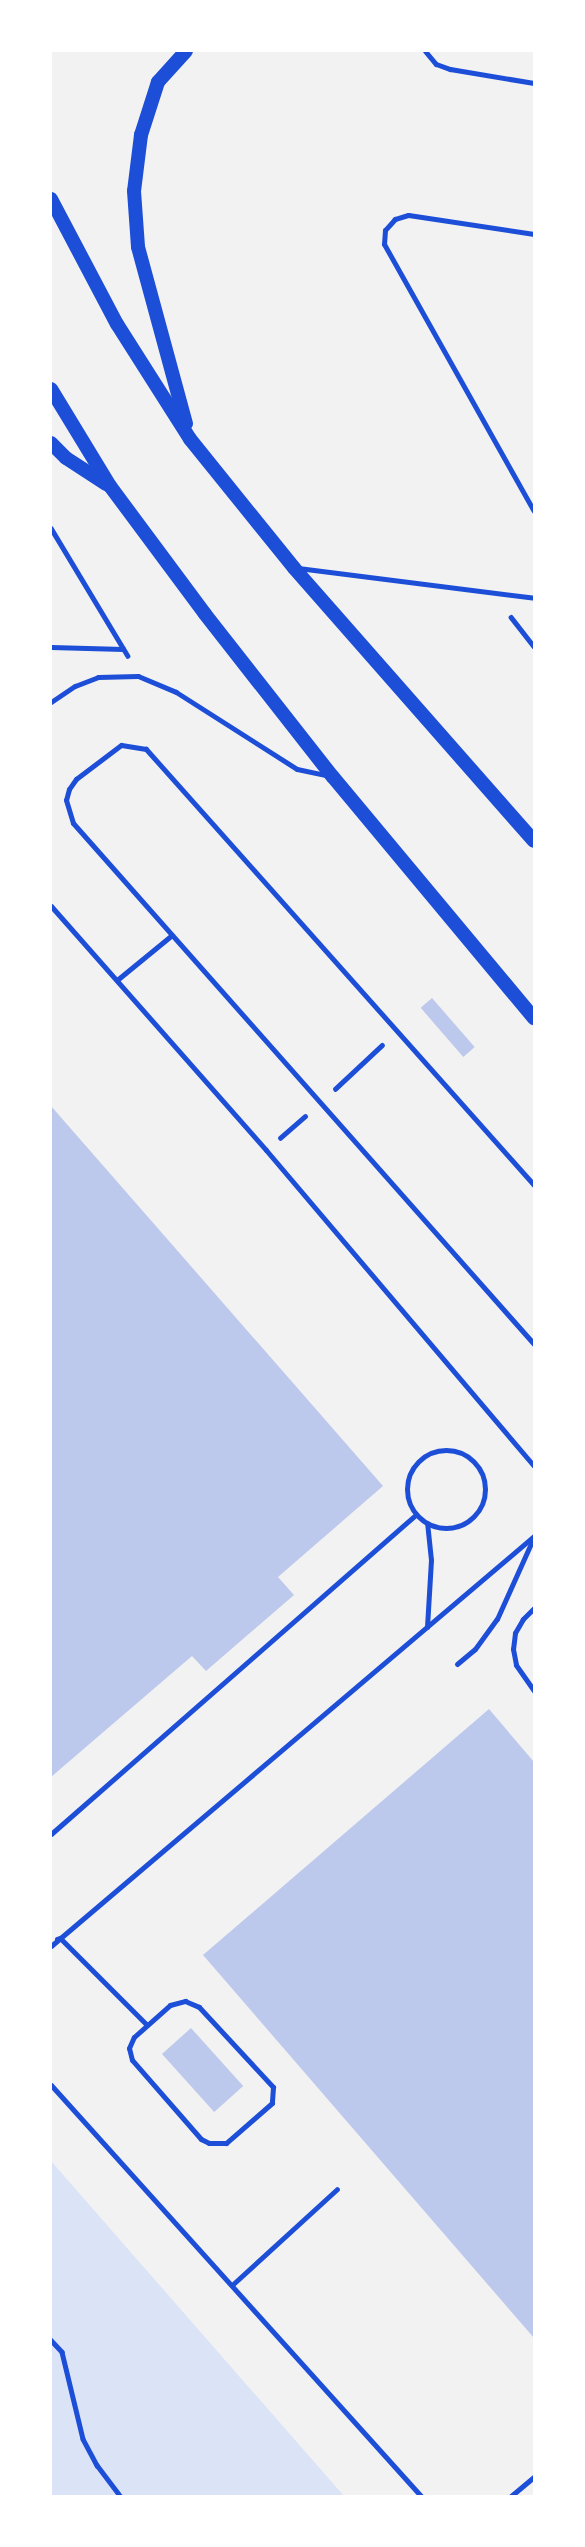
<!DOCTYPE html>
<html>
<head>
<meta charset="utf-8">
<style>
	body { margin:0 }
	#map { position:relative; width:585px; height:2547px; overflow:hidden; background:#f2f2f2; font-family:"Zilla Slab",serif }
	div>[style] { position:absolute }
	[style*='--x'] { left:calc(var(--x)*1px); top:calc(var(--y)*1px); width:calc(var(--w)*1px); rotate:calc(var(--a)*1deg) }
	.green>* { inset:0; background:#dbe4f7 }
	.building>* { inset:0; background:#bdc9ec; transform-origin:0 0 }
	.path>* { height:4.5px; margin:-2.25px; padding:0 2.25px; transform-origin:2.25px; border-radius:2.25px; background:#1d4ed8 }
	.service>* { height:5px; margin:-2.5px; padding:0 2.5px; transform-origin:2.5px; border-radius:2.5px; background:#1d4ed8 }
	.service>.ring { margin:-2.5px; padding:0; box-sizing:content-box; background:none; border:5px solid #1d4ed8; border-radius:50% }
	.secondary>* { height:14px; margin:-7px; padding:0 7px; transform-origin:7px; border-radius:7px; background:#1d4ed8 }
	span { translate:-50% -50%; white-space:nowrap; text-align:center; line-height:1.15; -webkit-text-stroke:7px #fff; paint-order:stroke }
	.frame { position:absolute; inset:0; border:52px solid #fff; pointer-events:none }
</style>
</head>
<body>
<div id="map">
	<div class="green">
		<i style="clip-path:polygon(51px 2161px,344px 2496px,51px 2496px)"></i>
	</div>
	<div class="building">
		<i style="left:432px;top:998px;width:65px;height:15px;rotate:49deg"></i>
		<i style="clip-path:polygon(51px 1106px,383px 1486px,278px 1577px,294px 1595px,206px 1671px,192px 1656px,51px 1777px)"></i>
		<i style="clip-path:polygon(489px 1709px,534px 1762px,534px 2338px,203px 1955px)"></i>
		<i style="left:191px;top:2028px;width:78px;height:39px;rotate:48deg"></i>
	</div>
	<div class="path">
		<i style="--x:51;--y:528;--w:149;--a:59"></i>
		<i style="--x:511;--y:617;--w:37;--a:52"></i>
		<i style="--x:51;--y:647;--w:72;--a:1.6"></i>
		<i style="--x:335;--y:1089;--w:64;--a:-43.1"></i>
		<i style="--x:280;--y:1138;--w:33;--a:-41"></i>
		<i style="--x:51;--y:2340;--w:16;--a:47"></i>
		<i style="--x:62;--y:2352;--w:89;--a:76.4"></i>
		<i style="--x:83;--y:2439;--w:30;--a:62"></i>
		<i style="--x:97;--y:2465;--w:39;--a:53"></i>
	</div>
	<div class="service">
		<i style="--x:425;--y:51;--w:17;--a:50"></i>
		<i style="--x:436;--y:64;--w:15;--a:20"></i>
		<i style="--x:450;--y:69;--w:85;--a:9.5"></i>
		<i style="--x:534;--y:234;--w:127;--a:-171.4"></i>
		<i style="--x:408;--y:215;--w:14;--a:163"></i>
		<i style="--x:395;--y:219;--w:15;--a:132"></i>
		<i style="--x:385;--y:230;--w:14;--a:94"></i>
		<i style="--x:384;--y:244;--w:306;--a:60.7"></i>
		<i style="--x:298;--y:568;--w:238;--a:7.2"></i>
		<i style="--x:51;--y:702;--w:29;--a:-34"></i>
		<i style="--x:75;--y:686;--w:25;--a:-21"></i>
		<i style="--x:98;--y:677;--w:40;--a:-1.4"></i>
		<i style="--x:138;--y:676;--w:41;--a:22.8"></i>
		<i style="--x:176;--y:692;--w:143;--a:32.5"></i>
		<i style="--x:297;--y:769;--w:33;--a:12"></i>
		<i style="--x:51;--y:906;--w:325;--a:48.6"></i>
		<i style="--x:266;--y:1150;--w:414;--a:49.7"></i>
		<i style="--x:117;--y:980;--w:71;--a:-39.3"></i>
		<i style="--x:534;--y:1185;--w:584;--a:-131.67"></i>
		<i style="--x:146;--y:749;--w:25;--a:-171"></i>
		<i style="--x:121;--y:745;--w:56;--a:142.9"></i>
		<i style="--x:76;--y:779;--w:12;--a:125"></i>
		<i style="--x:69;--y:789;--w:11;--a:105"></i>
		<i style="--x:66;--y:800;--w:24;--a:73"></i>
		<i style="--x:73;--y:823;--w:696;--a:48.5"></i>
		<i class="ring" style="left:407px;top:1450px;width:73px;height:73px"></i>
		<i style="--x:534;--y:1608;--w:16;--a:135"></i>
		<i style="--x:523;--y:1619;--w:16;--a:120"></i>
		<i style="--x:515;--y:1633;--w:16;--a:97"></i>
		<i style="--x:513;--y:1649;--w:16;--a:79"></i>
		<i style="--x:516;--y:1665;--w:32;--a:55"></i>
		<i style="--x:427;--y:1627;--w:67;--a:-86.6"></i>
		<i style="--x:431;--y:1560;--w:37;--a:-96"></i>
		<i style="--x:457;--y:1664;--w:23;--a:-40"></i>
		<i style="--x:475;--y:1649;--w:37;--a:-54"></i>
		<i style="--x:497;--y:1619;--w:88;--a:-65.8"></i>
		<i style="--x:51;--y:1834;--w:485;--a:-41.2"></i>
		<i style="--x:57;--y:1939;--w:3;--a:-18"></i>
		<i style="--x:60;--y:1938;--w:123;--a:45"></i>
		<i style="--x:51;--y:1946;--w:634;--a:-40.33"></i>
		<i style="--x:185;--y:2001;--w:15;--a:23"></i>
		<i style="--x:199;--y:2007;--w:109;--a:47.2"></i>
		<i style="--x:273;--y:2087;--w:16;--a:94"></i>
		<i style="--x:272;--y:2103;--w:61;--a:139"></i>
		<i style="--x:226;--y:2143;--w:17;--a:180"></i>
		<i style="--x:209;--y:2143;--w:9;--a:-153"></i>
		<i style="--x:201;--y:2139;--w:105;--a:-131.1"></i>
		<i style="--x:132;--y:2060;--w:12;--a:-104"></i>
		<i style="--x:129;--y:2048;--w:12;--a:-66"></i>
		<i style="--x:134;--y:2037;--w:48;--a:-41.6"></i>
		<i style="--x:170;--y:2005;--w:16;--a:-15"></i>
		<i style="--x:51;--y:2085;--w:553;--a:48.01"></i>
		<i style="--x:232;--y:2285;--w:142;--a:-42.4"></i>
		<i style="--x:511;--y:2496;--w:30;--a:-40"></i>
	</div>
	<div class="secondary">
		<i style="--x:186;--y:51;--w:42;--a:132.1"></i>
		<i style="--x:158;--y:82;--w:56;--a:107.8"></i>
		<i style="--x:141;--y:135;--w:56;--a:97.1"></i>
		<i style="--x:134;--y:191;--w:56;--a:85.9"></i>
		<i style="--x:138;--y:247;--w:183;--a:74.8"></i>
		<i style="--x:51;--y:199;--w:141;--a:62.2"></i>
		<i style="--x:117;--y:324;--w:136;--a:57.6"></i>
		<i style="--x:190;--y:439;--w:166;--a:51.1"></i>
		<i style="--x:294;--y:568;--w:363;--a:48.7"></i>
		<i style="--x:51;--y:389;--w:114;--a:58.7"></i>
		<i style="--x:110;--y:486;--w:159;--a:53.4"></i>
		<i style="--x:205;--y:614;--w:207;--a:51.9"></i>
		<i style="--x:333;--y:777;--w:314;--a:50.2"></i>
		<i style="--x:51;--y:443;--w:21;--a:45"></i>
		<i style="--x:66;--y:458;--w:48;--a:33"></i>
	</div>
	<div class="frame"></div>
</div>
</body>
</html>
